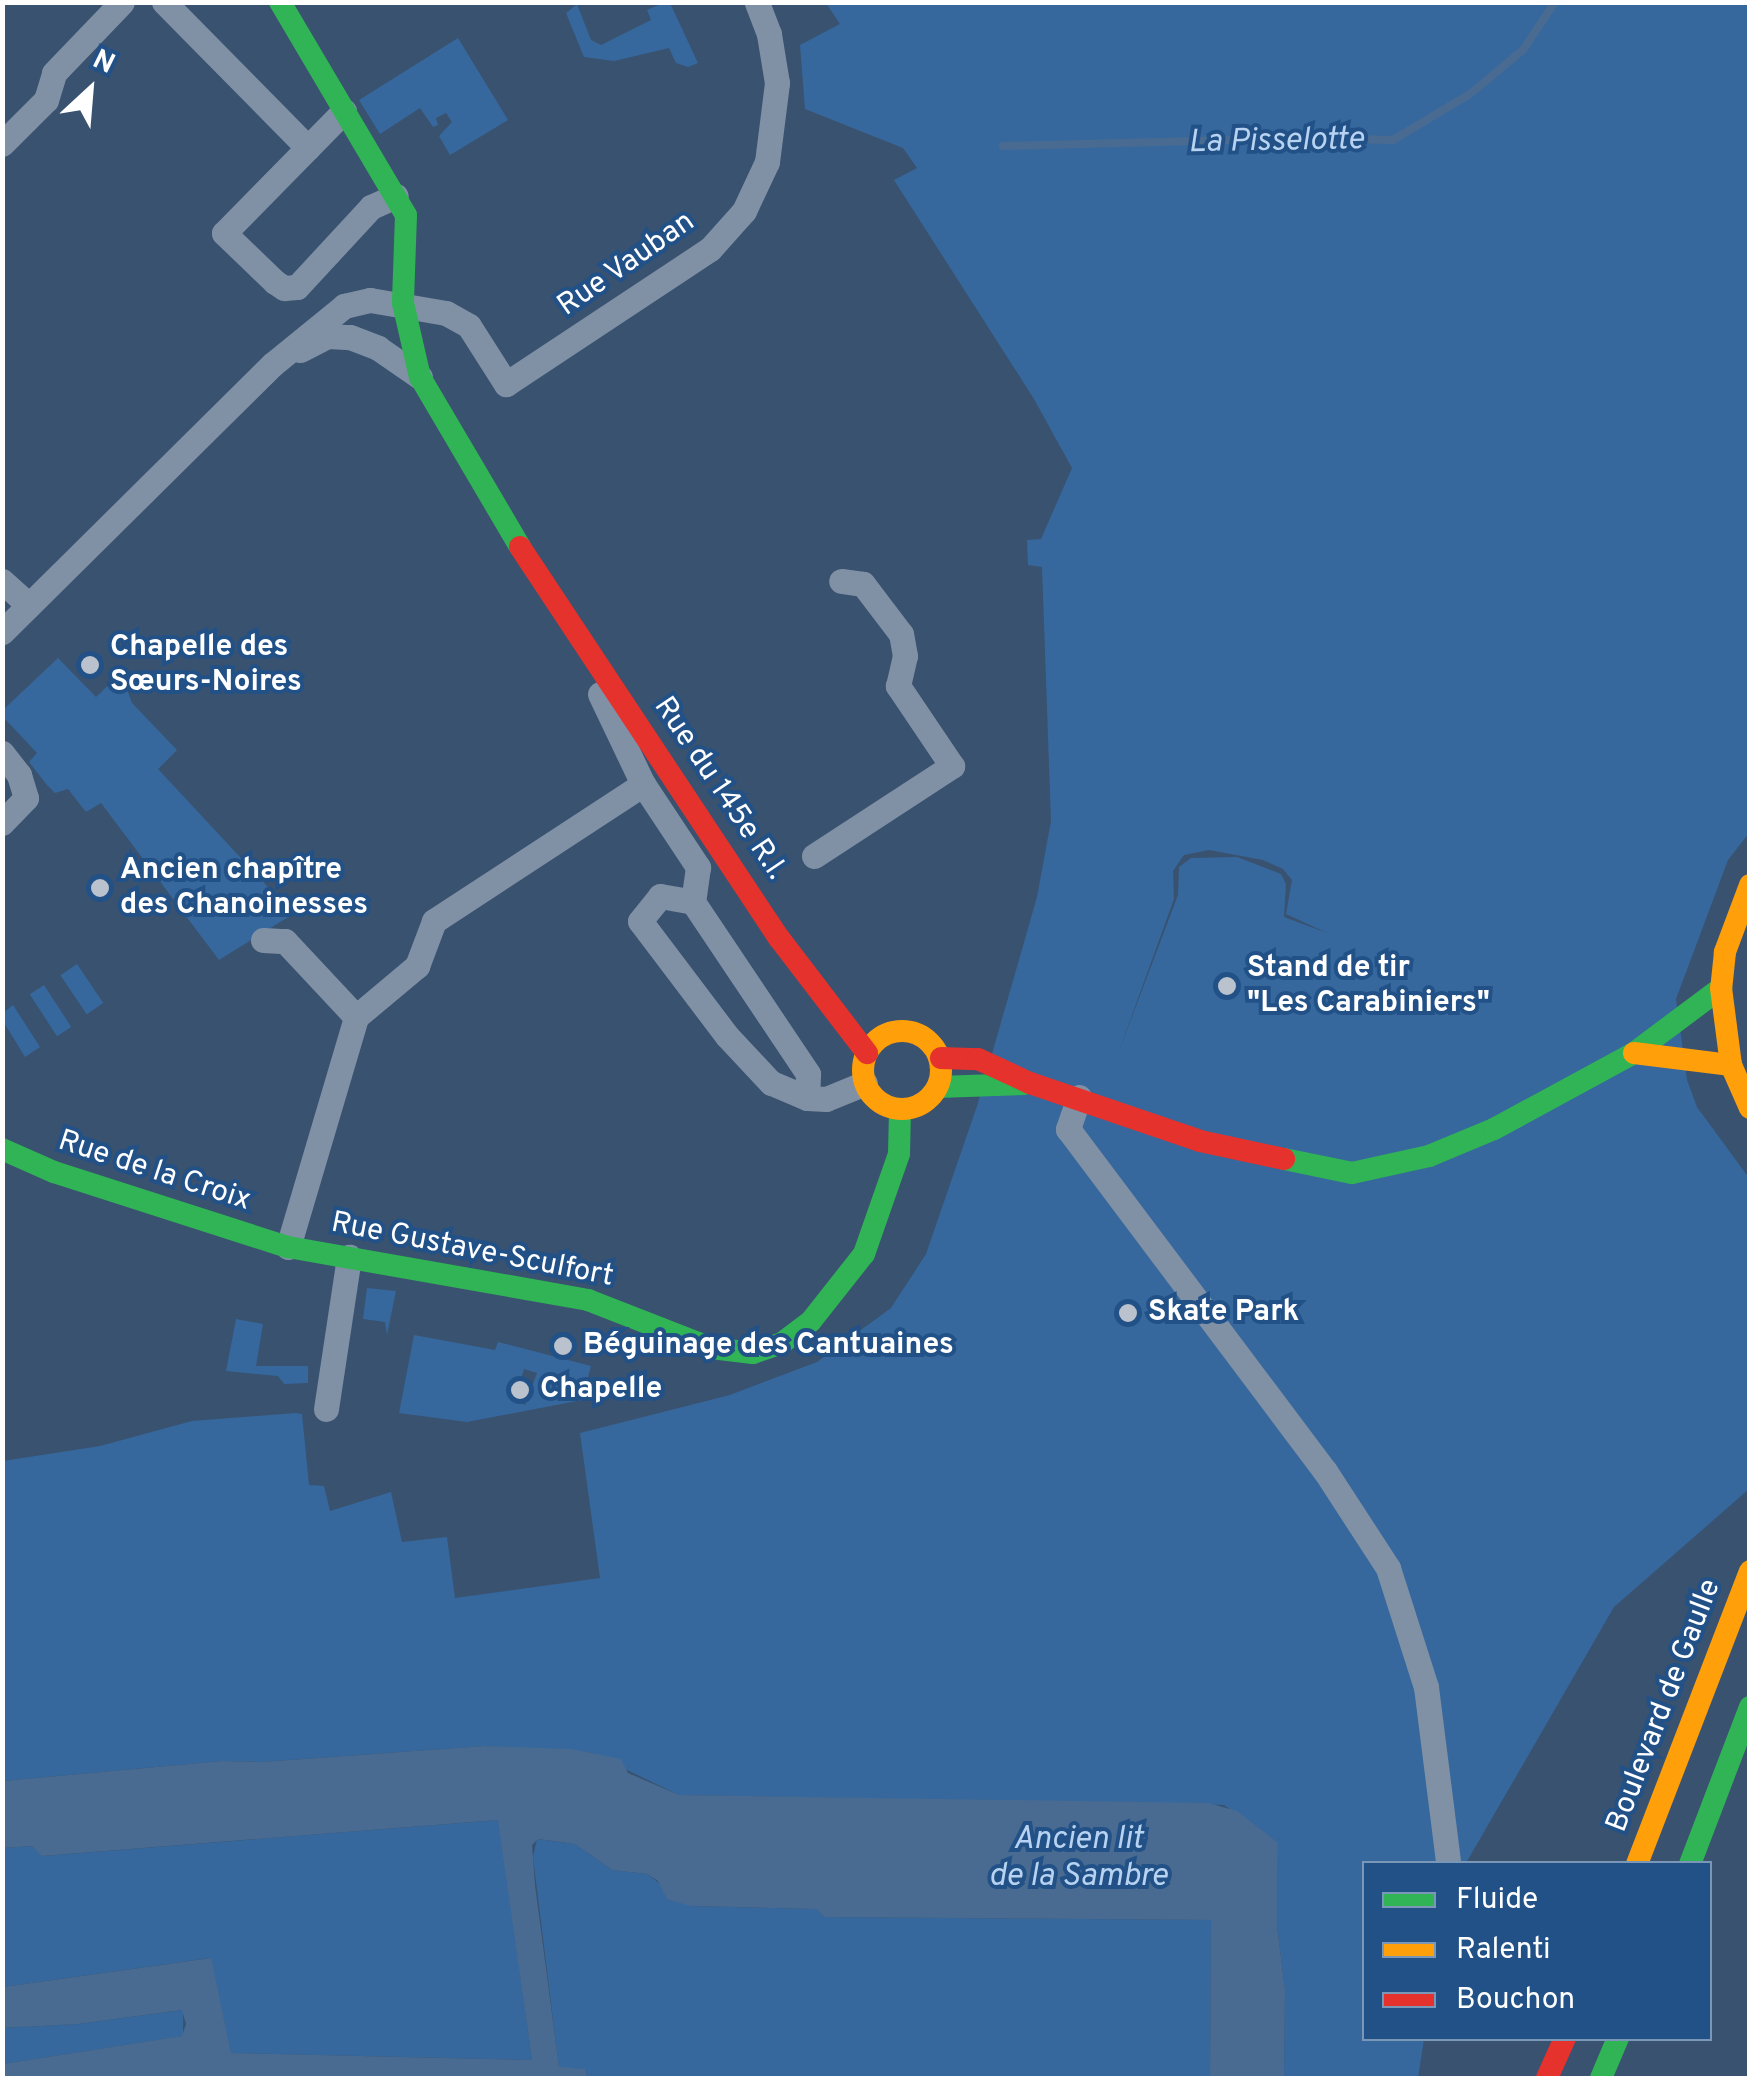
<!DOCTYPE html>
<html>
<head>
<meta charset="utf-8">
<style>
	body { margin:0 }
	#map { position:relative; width:1752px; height:2081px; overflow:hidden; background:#395270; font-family:Overpass,sans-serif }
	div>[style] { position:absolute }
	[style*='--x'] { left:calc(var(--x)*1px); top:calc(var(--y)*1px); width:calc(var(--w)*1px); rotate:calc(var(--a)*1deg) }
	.green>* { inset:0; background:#36689d; transform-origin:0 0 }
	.water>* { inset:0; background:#496b91 }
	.stream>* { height:8px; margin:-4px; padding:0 4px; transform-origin:4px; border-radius:4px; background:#496b91 }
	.street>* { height:25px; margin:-12.5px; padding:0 12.5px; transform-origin:12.5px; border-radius:12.5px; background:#8091a5 }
	.fast>* { height:22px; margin:-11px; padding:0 11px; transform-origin:11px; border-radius:11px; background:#30b455 }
	.slow>* { height:22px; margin:-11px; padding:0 11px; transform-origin:11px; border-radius:11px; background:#ff9f0a }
	.slow>.ring { margin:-11px; padding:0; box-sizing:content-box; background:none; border:22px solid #ff9f0a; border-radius:50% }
	.jam>* { height:22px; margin:-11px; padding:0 11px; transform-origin:11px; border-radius:11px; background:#e5322d }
	.dots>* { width:28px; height:28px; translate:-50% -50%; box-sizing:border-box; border:5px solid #225187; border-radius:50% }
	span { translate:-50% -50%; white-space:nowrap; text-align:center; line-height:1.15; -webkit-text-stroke:8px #225187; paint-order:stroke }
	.street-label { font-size:30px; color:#fff }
	.poi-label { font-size:30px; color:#fff; font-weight:700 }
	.left { translate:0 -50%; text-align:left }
	.water-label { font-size:32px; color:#b7d3f1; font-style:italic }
	.frame { position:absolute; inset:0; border:5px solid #fff; pointer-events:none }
	.legend { position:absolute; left:1362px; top:1861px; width:350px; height:180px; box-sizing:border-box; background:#225187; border:2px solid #7a97b7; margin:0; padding:12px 18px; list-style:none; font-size:30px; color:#fff }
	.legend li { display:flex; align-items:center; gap:20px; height:50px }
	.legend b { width:50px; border:2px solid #7a97b7 }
	.north { position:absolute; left:40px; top:40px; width:100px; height:100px; -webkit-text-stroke:8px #225187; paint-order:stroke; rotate:26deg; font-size:28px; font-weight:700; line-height:40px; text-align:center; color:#fff }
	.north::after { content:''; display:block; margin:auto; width:35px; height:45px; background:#fff; clip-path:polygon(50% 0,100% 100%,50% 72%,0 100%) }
</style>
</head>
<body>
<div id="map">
	<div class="green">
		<i style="clip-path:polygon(663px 3px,670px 3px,698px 63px,688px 67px,676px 63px,669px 48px,614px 61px,584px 57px,566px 13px,577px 4px,591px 40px,601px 45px,651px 20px,647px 10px)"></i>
		<i style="clip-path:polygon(evenodd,826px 3px,1749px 3px,1749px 833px,1728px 860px,1676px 999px,1687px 1080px,1697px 1107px,1749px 1178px,1749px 1489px,1614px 1607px,1466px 1863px,1364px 1864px,1364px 2038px,1424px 2039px,1418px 2078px,1284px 2078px,1285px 1990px,1277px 1925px,1278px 1844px,1224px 1805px,679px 1795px,592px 1753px,484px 1746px,262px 1762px,222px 1761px,3px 1781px,3px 1461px,100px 1446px,192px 1421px,296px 1413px,302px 1414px,309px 1485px,324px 1486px,330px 1511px,391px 1492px,402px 1542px,447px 1537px,455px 1598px,600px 1578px,580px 1433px,730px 1395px,817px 1362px,891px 1308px,926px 1254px,977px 1106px,1037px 897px,1051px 821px,1042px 567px,1028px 565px,1027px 540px,1041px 539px,1072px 468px,1034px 399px,894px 180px,917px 168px,903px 148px,805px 109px,800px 45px,840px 24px,826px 3px,1209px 850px,1263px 860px,1283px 869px,1292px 880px,1286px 914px,1327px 933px,1284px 917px,1286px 884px,1281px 874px,1237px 857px,1191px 858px,1179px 867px,1178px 895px,1119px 1051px,1174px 899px,1173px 871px,1184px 855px,1209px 850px)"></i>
		<i style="clip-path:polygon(458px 38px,508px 120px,450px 155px,439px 136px,452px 122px,446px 113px,436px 118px,438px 125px,433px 127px,420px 108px,380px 134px,359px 100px)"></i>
		<i style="clip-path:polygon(58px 658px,96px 697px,121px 673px,132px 703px,177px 750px,158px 769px,293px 914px,219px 960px,101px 803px,86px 812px,68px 789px,55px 793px,47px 785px,29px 762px,37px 753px,6px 720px,3px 722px,3px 710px)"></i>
		<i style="left:77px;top:964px;width:47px;height:20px;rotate:56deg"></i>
		<i style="left:44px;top:985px;width:50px;height:17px;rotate:57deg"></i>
		<i style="clip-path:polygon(13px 1005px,40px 1047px,25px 1057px,3px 1021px,3px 1013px)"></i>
		<i style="clip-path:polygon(367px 1288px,396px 1291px,387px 1335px,385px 1322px,363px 1319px)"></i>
		<i style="clip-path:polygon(236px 1319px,263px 1324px,256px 1366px,308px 1366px,308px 1383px,284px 1384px,278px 1376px,226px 1371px)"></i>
		<i style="clip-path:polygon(evenodd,414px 1335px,495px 1350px,498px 1342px,591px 1366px,582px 1400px,467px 1422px,399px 1413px,414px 1335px,524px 1369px,537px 1373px,525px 1405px,507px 1393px,510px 1383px,519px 1385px,524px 1369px)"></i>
		<i style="clip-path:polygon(499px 1820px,532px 2060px,231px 2053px,210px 1958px,3px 1987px,3px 1848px,32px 1846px,43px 1856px)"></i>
		<i style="clip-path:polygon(537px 1839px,575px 1844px,612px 1870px,647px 1874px,690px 1906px,816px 1909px,824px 1917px,1211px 1920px,1210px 2078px,588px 2078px,585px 2069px,559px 2068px,533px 1857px)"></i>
		<i style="clip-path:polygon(183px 2010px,183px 2036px,3px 2064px,3px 2028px,78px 2024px)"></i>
	</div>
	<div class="water">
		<i style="clip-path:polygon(484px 1746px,571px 1749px,621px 1759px,628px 1773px,679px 1795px,1208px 1803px,1237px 1811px,1278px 1843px,1277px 1925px,1285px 1990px,1284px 2078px,1210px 2078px,1211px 1920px,824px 1917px,816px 1909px,690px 1906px,667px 1899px,658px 1881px,647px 1874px,612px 1870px,575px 1844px,538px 1839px,532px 1845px,535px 1885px,559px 2067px,585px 2069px,588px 2078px,3px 2078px,3px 2064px,182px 2036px,186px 2024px,182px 2010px,78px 2024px,3px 2028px,3px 1987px,211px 1958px,231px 2053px,532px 2060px,498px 1820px,42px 1856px,32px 1846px,3px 1848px,3px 1781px,222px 1761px,262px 1762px)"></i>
	</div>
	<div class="stream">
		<i style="--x:1003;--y:146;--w:312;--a:-1.5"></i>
		<i style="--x:1315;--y:138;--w:78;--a:1.5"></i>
		<i style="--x:1393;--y:140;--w:90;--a:-30.9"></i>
		<i style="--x:1470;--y:94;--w:69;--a:-39.7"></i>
		<i style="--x:1523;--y:50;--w:58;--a:-56.3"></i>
	</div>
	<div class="street">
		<i style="--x:164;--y:2;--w:205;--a:45.4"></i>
		<i style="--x:344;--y:111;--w:171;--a:134.5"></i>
		<i style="--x:224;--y:233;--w:71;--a:43.9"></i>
		<i style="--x:275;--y:282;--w:11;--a:34"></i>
		<i style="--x:284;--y:288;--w:13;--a:-4"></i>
		<i style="--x:297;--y:287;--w:109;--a:-47.2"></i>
		<i style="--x:371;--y:207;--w:27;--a:-24"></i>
		<i style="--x:2;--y:144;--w:62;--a:-45"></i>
		<i style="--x:46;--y:100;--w:28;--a:-73"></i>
		<i style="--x:54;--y:73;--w:98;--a:-46.2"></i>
		<i style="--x:300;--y:350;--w:31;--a:-27"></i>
		<i style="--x:328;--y:336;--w:22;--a:3"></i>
		<i style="--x:350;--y:337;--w:30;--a:21"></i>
		<i style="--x:378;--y:348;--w:51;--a:34.6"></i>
		<i style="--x:2;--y:581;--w:36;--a:42"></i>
		<i style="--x:2;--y:632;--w:381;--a:-44.7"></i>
		<i style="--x:273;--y:364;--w:92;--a:-39.2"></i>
		<i style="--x:344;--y:306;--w:27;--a:-13"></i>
		<i style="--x:370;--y:300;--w:77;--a:9.7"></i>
		<i style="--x:446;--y:313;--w:26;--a:29"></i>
		<i style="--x:469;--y:326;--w:69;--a:57.5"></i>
		<i style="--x:506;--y:384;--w:245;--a:-33.5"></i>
		<i style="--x:710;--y:249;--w:51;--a:-48.2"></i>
		<i style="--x:744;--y:211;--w:54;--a:-64.9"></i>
		<i style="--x:767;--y:162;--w:80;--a:-82.8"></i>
		<i style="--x:777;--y:83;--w:50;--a:-99.3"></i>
		<i style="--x:769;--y:34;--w:34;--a:-111"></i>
		<i style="--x:600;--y:694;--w:100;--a:64.5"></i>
		<i style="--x:643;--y:784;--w:100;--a:56.5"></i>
		<i style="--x:698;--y:867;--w:35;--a:98"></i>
		<i style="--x:693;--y:902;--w:207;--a:56.2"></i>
		<i style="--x:808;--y:1074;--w:24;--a:92"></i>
		<i style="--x:807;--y:1098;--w:39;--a:-157"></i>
		<i style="--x:771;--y:1083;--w:64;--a:-133.1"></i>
		<i style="--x:727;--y:1036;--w:144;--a:-127.1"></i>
		<i style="--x:640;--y:921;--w:32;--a:-51"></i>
		<i style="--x:660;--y:896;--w:34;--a:10"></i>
		<i style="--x:2;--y:753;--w:28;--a:52"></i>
		<i style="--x:19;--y:775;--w:24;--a:73"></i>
		<i style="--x:26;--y:798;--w:35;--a:134"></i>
		<i style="--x:814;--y:856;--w:165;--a:-33.1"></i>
		<i style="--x:952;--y:766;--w:97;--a:-124"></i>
		<i style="--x:898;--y:686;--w:31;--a:-77"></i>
		<i style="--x:905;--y:656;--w:22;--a:-100"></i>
		<i style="--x:901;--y:634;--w:63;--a:-127.2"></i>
		<i style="--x:863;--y:584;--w:22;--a:-172"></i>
		<i style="--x:263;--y:940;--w:22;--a:3"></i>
		<i style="--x:285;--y:941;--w:104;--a:46.9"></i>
		<i style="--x:356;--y:1017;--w:80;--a:-39.9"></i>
		<i style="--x:417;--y:966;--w:48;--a:-69.3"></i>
		<i style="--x:434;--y:921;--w:250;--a:-33.2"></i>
		<i style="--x:1079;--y:1097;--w:34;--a:109"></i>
		<i style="--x:1068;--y:1129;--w:428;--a:53.1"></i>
		<i style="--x:1325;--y:1471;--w:116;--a:57"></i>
		<i style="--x:1388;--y:1568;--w:125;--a:72.3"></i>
		<i style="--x:1426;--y:1687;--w:174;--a:82.8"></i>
		<i style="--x:807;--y:1098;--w:19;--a:3"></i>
		<i style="--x:826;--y:1099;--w:42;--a:-22.3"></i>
		<i style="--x:288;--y:1247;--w:240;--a:-73.5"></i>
		<i style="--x:326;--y:1409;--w:154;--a:-81.4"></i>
	</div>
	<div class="fast">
		<i style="--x:280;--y:2;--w:247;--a:59.4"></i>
		<i style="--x:406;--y:215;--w:88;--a:92"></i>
		<i style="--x:403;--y:303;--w:76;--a:77.1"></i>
		<i style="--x:420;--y:377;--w:197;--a:59.5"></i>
		<i style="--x:938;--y:1087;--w:86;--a:-2"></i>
		<i style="--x:2;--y:1149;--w:57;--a:23.9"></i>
		<i style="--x:54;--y:1172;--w:246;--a:17.8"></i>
		<i style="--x:288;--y:1247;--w:305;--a:10"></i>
		<i style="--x:588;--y:1300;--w:132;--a:21.3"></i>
		<i style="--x:711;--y:1348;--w:42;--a:6.8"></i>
		<i style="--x:753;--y:1353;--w:31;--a:-19"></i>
		<i style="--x:782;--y:1343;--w:36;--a:-37"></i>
		<i style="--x:811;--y:1321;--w:85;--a:-51.7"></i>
		<i style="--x:864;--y:1254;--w:106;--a:-70.7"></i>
		<i style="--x:899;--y:1154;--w:44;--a:-88.7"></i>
		<i style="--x:1284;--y:1159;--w:69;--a:11.6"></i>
		<i style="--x:1352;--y:1173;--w:79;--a:-12.4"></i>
		<i style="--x:1429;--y:1156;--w:70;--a:-22.6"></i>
		<i style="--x:1494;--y:1129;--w:159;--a:-28.5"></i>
		<i style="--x:1634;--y:1053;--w:109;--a:-36.8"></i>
		<i style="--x:1690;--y:1864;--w:168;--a:-69.1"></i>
		<i style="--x:1601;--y:2078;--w:43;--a:-67"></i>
	</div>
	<div class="slow">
		<i style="--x:1750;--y:885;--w:72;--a:110.5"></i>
		<i style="--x:1725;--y:952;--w:36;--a:96"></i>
		<i style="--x:1721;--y:988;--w:78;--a:82.6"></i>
		<i style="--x:1731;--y:1065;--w:47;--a:66.2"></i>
		<i class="ring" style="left:863px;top:1031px;width:56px;height:56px"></i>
		<i style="--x:1634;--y:1053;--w:98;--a:7.1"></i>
		<i style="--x:1637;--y:1864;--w:314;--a:-68.9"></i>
	</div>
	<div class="jam">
		<i style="--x:520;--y:547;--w:469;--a:56.5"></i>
		<i style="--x:779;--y:938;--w:145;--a:52.6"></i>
		<i style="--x:941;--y:1058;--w:37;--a:2"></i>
		<i style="--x:978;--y:1059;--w:57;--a:24.8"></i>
		<i style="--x:1030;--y:1083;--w:180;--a:18.8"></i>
		<i style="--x:1200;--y:1141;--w:86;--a:12.1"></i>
		<i style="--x:1547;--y:2078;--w:44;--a:-65.8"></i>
	</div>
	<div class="dots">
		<i style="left:90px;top:665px;background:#bac2cd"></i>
		<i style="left:100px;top:888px;background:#bac2cd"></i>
		<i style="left:1227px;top:986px;background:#bac2cd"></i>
		<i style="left:1128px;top:1313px;background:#bac2cd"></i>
		<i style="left:563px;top:1346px;background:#bac2cd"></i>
		<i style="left:520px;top:1390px;background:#bac2cd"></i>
	</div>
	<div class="street-label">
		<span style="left:627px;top:265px;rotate:-35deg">Rue Vauban</span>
		<span style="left:719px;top:789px;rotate:56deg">Rue du 145e R.I.</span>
		<span style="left:154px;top:1172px;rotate:18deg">Rue de la Croix</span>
		<span style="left:472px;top:1251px;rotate:11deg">Rue Gustave-Sculfort</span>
		<span style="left:1665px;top:1706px;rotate:-69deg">Boulevard de Gaulle</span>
	</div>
	<div class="poi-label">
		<span class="left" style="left:110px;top:665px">Chapelle des<br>Sœurs-Noires</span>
		<span class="left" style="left:120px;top:888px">Ancien chapître<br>des Chanoinesses</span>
		<span class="left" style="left:1247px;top:986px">Stand de tir<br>"Les Carabiniers"</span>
		<span class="left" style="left:1148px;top:1313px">Skate Park</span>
		<span class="left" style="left:583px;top:1346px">Béguinage des Cantuaines</span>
		<span class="left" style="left:540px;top:1390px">Chapelle</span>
	</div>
	<div class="water-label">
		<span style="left:1276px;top:142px;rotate:-1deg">La Pisselotte</span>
		<span style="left:1078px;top:1859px">Ancien lit<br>de la Sambre</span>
	</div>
	<div class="frame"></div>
	<ul class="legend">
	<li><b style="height:12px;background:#30b455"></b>Fluide</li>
	<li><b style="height:12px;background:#ff9f0a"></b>Ralenti</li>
	<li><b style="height:12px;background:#e5322d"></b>Bouchon</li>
	</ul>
	<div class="north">N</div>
</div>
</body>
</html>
